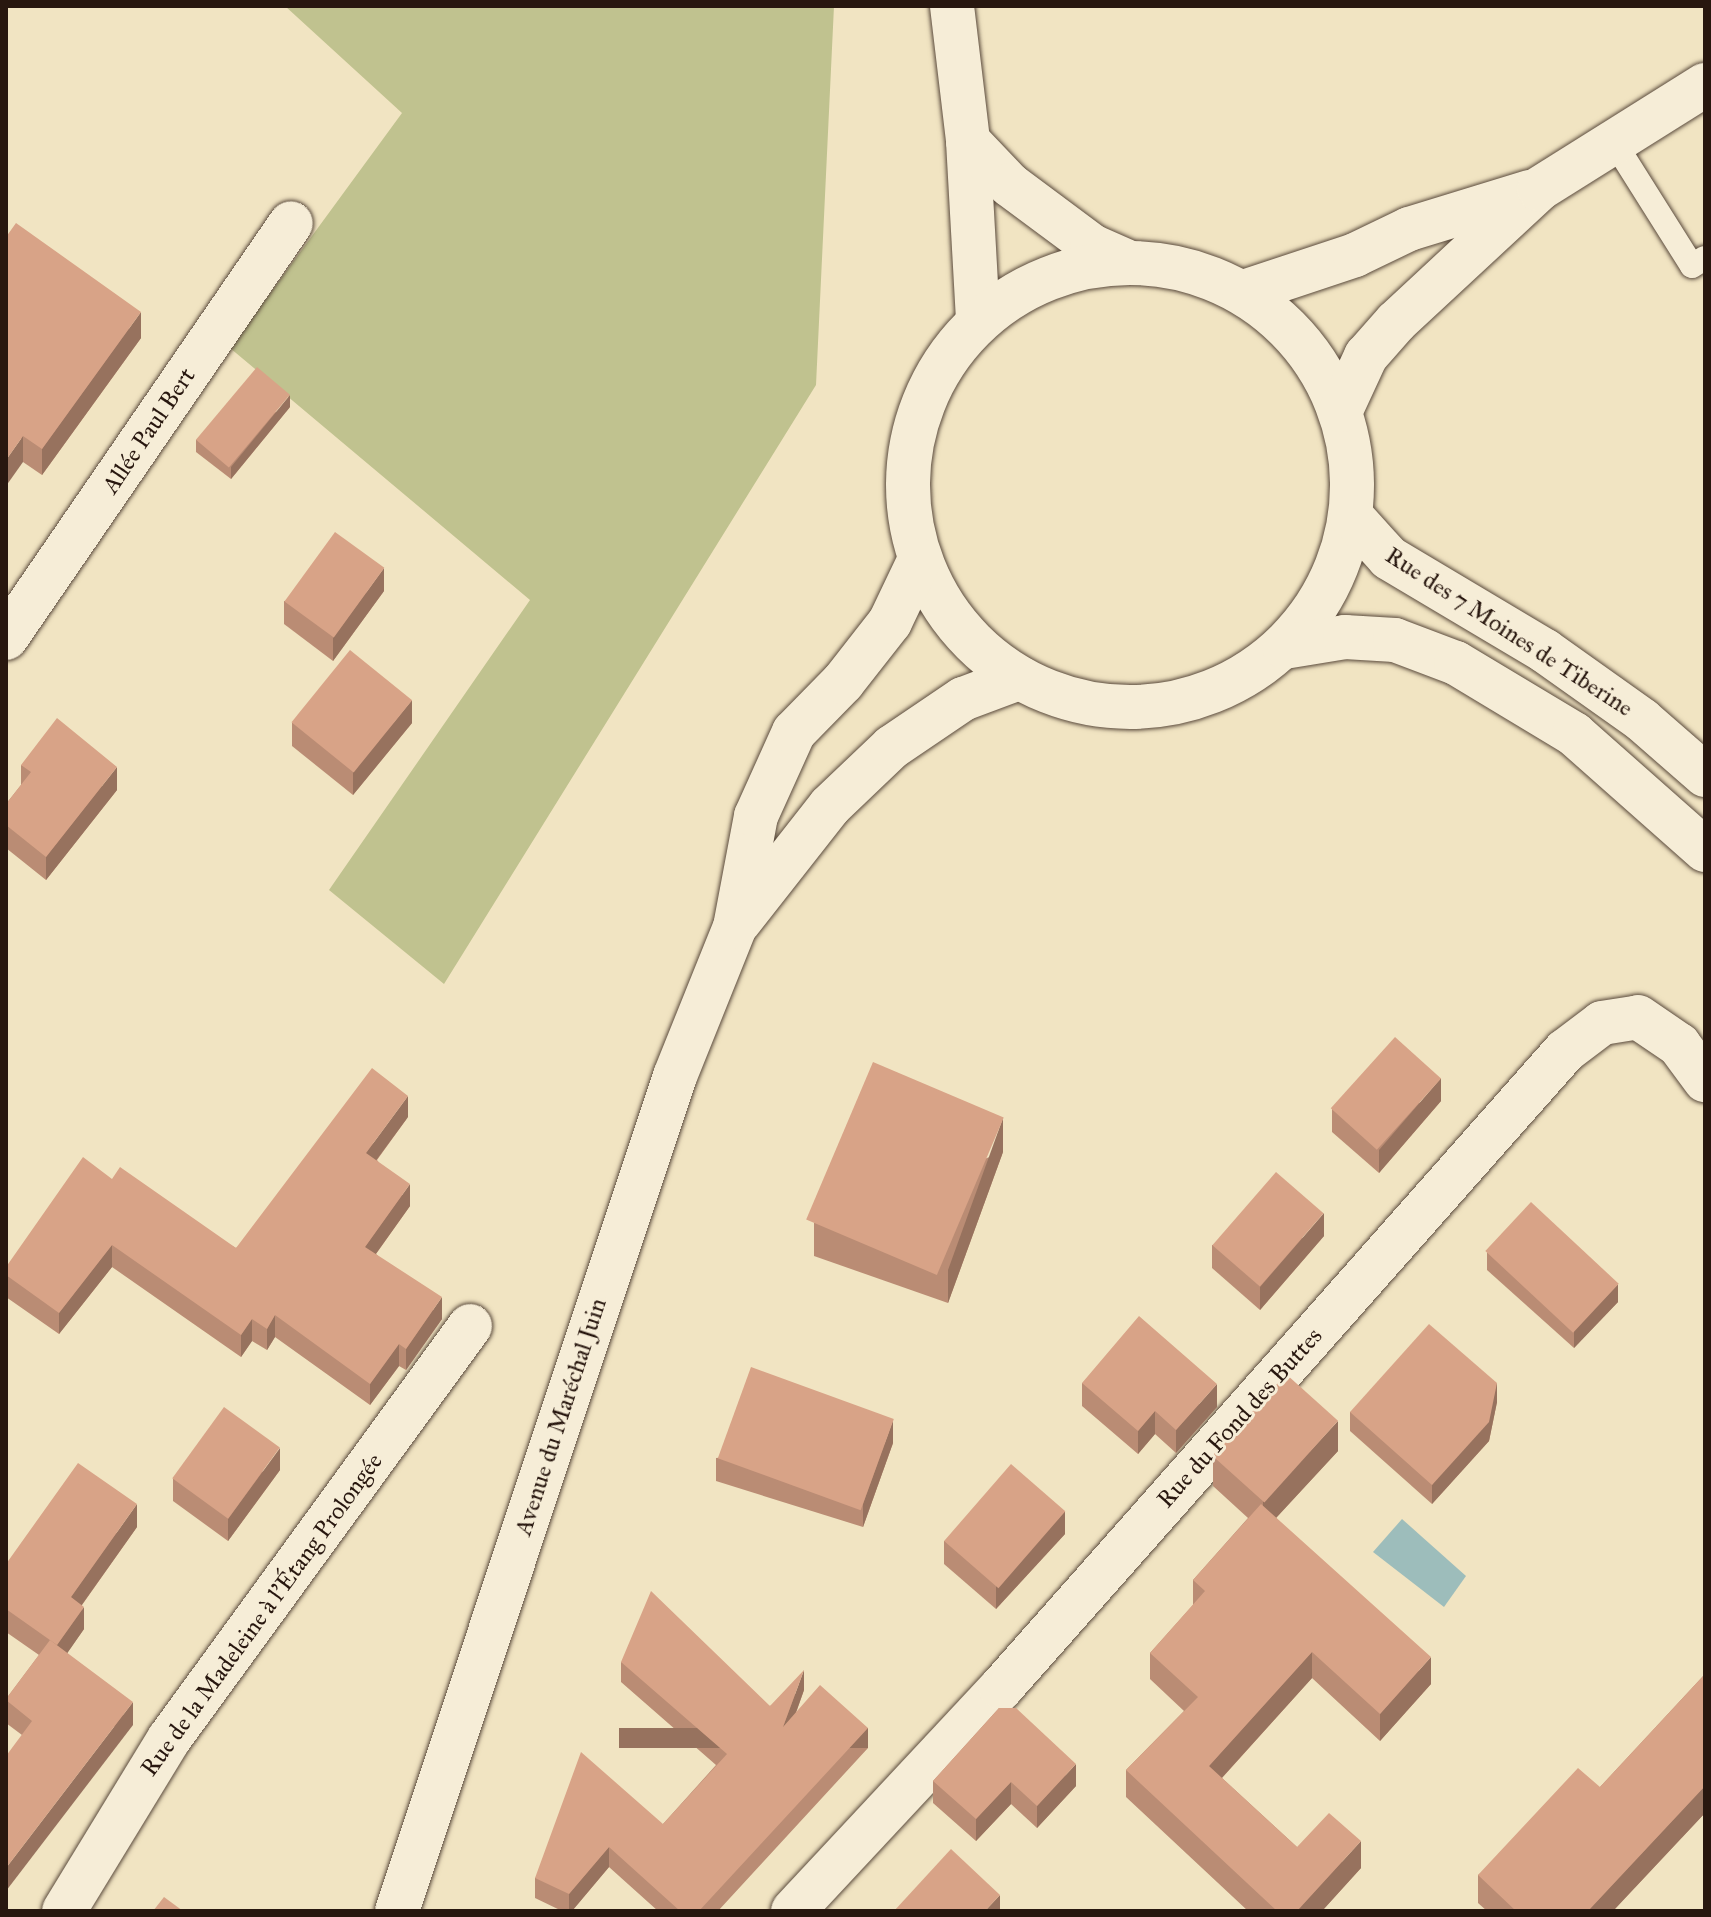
<!DOCTYPE html>
<html>
<head>
<meta charset="utf-8">
<style>
	body { margin:0 }
	#map { position:relative; width:1711px; height:1917px; overflow:hidden; background:#f1e4c2; font-family:"IM FELL Great Primer",serif }
	div>[style] { position:absolute }
	[style*='--x'] { left:calc(var(--x)*1px); top:calc(var(--y)*1px); width:calc(var(--w)*1px); rotate:calc(var(--a)*1deg) }
	.green>* { inset:0; background:#c0c28f }
	.water>* { inset:0; background:#9dbdbb }
	.roads { filter:drop-shadow(0 0 2px #5a4a3c) drop-shadow(0 0 2px #5a4a3c) }
	.lane>* { height:24px; margin:-12px; padding:0 12px; transform-origin:12px; border-radius:12px; background:#f6edd7 }
	.street>* { height:44px; margin:-22px; padding:0 22px; transform-origin:22px; border-radius:22px; background:#f6edd7 }
	.secondary>* { height:44px; margin:-22px; padding:0 22px; transform-origin:22px; border-radius:22px; background:#f6edd7 }
	.secondary>.ring { margin:-22px; padding:0; box-sizing:content-box; background:none; border:44px solid #f6edd7; border-radius:50% }
	.wall>* { inset:0; background:#ba8c74 }
	.shaded-wall>* { inset:0; background:#97725e; transform-origin:0 0 }
	.building>* { inset:0; background:#d8a387; transform-origin:0 0 }
	span { translate:-50% -50%; white-space:nowrap; text-align:center; line-height:1.15; -webkit-text-stroke:6px #f6edd7; paint-order:stroke }
	.street-label { font-size:24px; color:#28170f }
	.frame { position:absolute; inset:0; border:8px solid #28170f; pointer-events:none }
</style>
</head>
<body>
<div id="map">
	<div class="green">
		<i style="clip-path:polygon(285px 6px,834px 6px,816px 385px,444px 984px,329px 890px,530px 600px,230px 348px,402px 113px)"></i>
	</div>
	<div class="water">
		<i style="clip-path:polygon(1402px 1519px,1466px 1576px,1444px 1607px,1373px 1552px)"></i>
	</div>
	<div class="roads">
		<div class="lane">
			<i style="--x:1614;--y:142;--w:146;--a:57.8"></i>
			<i style="--x:1692;--y:266;--w:15;--a:-32"></i>
		</div>
		<div class="street">
			<i style="--x:952;--y:6;--w:136;--a:83.2"></i>
			<i style="--x:968;--y:141;--w:180;--a:86.8"></i>
			<i style="--x:968;--y:141;--w:61;--a:46.3"></i>
			<i style="--x:1010;--y:185;--w:102;--a:36.6"></i>
			<i style="--x:1092;--y:246;--w:36;--a:24"></i>
			<i style="--x:6;--y:638;--w:503;--a:-55.52"></i>
			<i style="--x:64;--y:1911;--w:202;--a:-58.6"></i>
			<i style="--x:169;--y:1739;--w:511;--a:-53.91"></i>
			<i style="--x:793;--y:1911;--w:305;--a:-47"></i>
			<i style="--x:1001;--y:1688;--w:851;--a:-48.48"></i>
			<i style="--x:1565;--y:1051;--w:46;--a:-37.1"></i>
			<i style="--x:1602;--y:1023;--w:36;--a:-9"></i>
			<i style="--x:1638;--y:1017;--w:50;--a:34.3"></i>
			<i style="--x:1679;--y:1045;--w:44;--a:53.4"></i>
		</div>
		<div class="secondary">
			<i class="ring" style="left:908px;top:263px;width:400px;height:400px"></i>
			<i style="--x:1244;--y:292;--w:117;--a:-18.4"></i>
			<i style="--x:1355;--y:255;--w:60;--a:-25.7"></i>
			<i style="--x:1409;--y:229;--w:126;--a:-17.1"></i>
			<i style="--x:1341;--y:410;--w:60;--a:-65.2"></i>
			<i style="--x:1366;--y:356;--w:45;--a:-48.6"></i>
			<i style="--x:1396;--y:322;--w:195;--a:-42.9"></i>
			<i style="--x:1539;--y:189;--w:196;--a:-32.1"></i>
			<i style="--x:1352;--y:517;--w:55;--a:47.9"></i>
			<i style="--x:1389;--y:558;--w:182;--a:30.8"></i>
			<i style="--x:1545;--y:651;--w:119;--a:35.4"></i>
			<i style="--x:1642;--y:720;--w:84;--a:41.1"></i>
			<i style="--x:1284;--y:647;--w:62;--a:-9.3"></i>
			<i style="--x:1345;--y:637;--w:50;--a:3.4"></i>
			<i style="--x:1395;--y:640;--w:65;--a:20.7"></i>
			<i style="--x:1456;--y:663;--w:138;--a:31"></i>
			<i style="--x:1574;--y:734;--w:175;--a:41.5"></i>
			<i style="--x:739;--y:922;--w:147;--a:-51.9"></i>
			<i style="--x:830;--y:806;--w:86;--a:-43.6"></i>
			<i style="--x:892;--y:747;--w:86;--a:-34.1"></i>
			<i style="--x:963;--y:699;--w:60;--a:-20.6"></i>
			<i style="--x:397;--y:1911;--w:880;--a:-71.59"></i>
			<i style="--x:675;--y:1076;--w:161;--a:-68.1"></i>
			<i style="--x:735;--y:927;--w:113;--a:-79.3"></i>
			<i style="--x:756;--y:816;--w:92;--a:-65.7"></i>
			<i style="--x:794;--y:732;--w:70;--a:-45.6"></i>
			<i style="--x:843;--y:682;--w:76;--a:-51.9"></i>
			<i style="--x:890;--y:622;--w:68;--a:-64.6"></i>
		</div>
	</div>
	<div class="wall">
		<i style="clip-path:polygon(6px 237px,141px 338px,42px 475px,23px 462px)"></i>
		<i style="clip-path:polygon(290px 407px,231px 479px,196px 452px,196px 440px)"></i>
		<i style="clip-path:polygon(384px 591px,333px 661px,284px 624px,284px 601px)"></i>
		<i style="clip-path:polygon(292px 723px,412px 723px,353px 795px,292px 746px)"></i>
		<i style="clip-path:polygon(21px 765px,117px 790px,46px 880px,6px 848px,6px 804px,21px 785px)"></i>
		<i style="clip-path:polygon(1441px 1101px,1379px 1173px,1332px 1132px,1332px 1109px)"></i>
		<i style="clip-path:polygon(408px 1117px,377px 1160px,410px 1206px,376px 1254px,442px 1319px,406px 1370px,399px 1366px,370px 1405px,275px 1337px,267px 1350px,252px 1341px,241px 1357px,112px 1267px,59px 1334px,6px 1297px,6px 1267px,112px 1179px,236px 1248px)"></i>
		<i style="clip-path:polygon(1003px 1152px,948px 1303px,814px 1256px,814px 1223px)"></i>
		<i style="clip-path:polygon(1324px 1236px,1260px 1310px,1212px 1268px,1212px 1245px)"></i>
		<i style="clip-path:polygon(1487px 1252px,1618px 1302px,1574px 1348px,1487px 1270px)"></i>
		<i style="clip-path:polygon(1082px 1383px,1217px 1407px,1176px 1453px,1155px 1434px,1138px 1454px,1082px 1406px)"></i>
		<i style="clip-path:polygon(1497px 1402px,1489px 1441px,1432px 1504px,1350px 1431px,1350px 1412px)"></i>
		<i style="clip-path:polygon(893px 1443px,863px 1527px,716px 1481px,716px 1458px)"></i>
		<i style="clip-path:polygon(1338px 1451px,1276px 1518px,1431px 1684px,1380px 1741px,1312px 1678px,1222px 1778px,1297px 1847px,1361px 1868px,1322px 1911px,1248px 1911px,1126px 1797px,1126px 1770px,1184px 1711px,1150px 1679px,1150px 1653px,1193px 1605px,1193px 1580px,1248px 1518px,1213px 1486px,1213px 1456px)"></i>
		<i style="clip-path:polygon(280px 1470px,228px 1541px,173px 1501px,173px 1479px)"></i>
		<i style="clip-path:polygon(137px 1527px,82px 1605px,84px 1629px,67px 1653px,133px 1725px,22px 1735px,6px 1723px,6px 1699px,39px 1655px,6px 1632px,6px 1564px)"></i>
		<i style="clip-path:polygon(1065px 1534px,996px 1609px,944px 1564px,944px 1541px)"></i>
		<i style="clip-path:polygon(621px 1662px,770px 1706px,804px 1690px,796px 1713px,868px 1748px,718px 1911px,658px 1911px,609px 1867px,572px 1911px,562px 1911px,535px 1898px,535px 1878px,663px 1824px,716px 1765px,621px 1682px)"></i>
		<i style="clip-path:polygon(1705px 1674px,1705px 1813px,1613px 1911px,1487px 1911px,1478px 1903px,1478px 1875px,1600px 1787px)"></i>
		<i style="clip-path:polygon(999px 1708px,1076px 1786px,1037px 1828px,1011px 1804px,976px 1841px,933px 1803px,933px 1781px)"></i>
	</div>
	<div class="shaded-wall">
		<i style="clip-path:polygon(141px 312px,141px 338px,42px 475px,42px 449px)"></i>
		<i style="clip-path:polygon(290px 395px,290px 407px,231px 479px,231px 467px)"></i>
		<i style="clip-path:polygon(23px 436px,23px 462px,6px 486px,6px 460px)"></i>
		<i style="clip-path:polygon(384px 568px,384px 591px,333px 661px,333px 638px)"></i>
		<i style="clip-path:polygon(412px 700px,412px 723px,353px 795px,353px 772px)"></i>
		<i style="clip-path:polygon(117px 767px,117px 790px,46px 880px,46px 857px)"></i>
		<i style="clip-path:polygon(1441px 1078px,1441px 1101px,1379px 1173px,1379px 1150px)"></i>
		<i style="clip-path:polygon(408px 1096px,408px 1117px,366px 1174px,366px 1153px)"></i>
		<i style="clip-path:polygon(1003px 1118px,1003px 1152px,948px 1303px,948px 1270px)"></i>
		<i style="clip-path:polygon(410px 1184px,410px 1206px,365px 1269px,365px 1247px)"></i>
		<i style="clip-path:polygon(1324px 1213px,1324px 1236px,1260px 1310px,1260px 1287px)"></i>
		<i style="clip-path:polygon(112px 1245px,112px 1267px,59px 1334px,59px 1313px)"></i>
		<i style="clip-path:polygon(1618px 1284px,1618px 1302px,1574px 1348px,1574px 1330px)"></i>
		<i style="clip-path:polygon(442px 1297px,442px 1319px,406px 1370px,406px 1349px)"></i>
		<i style="clip-path:polygon(275px 1315px,275px 1337px,267px 1350px,267px 1329px)"></i>
		<i style="clip-path:polygon(252px 1319px,252px 1341px,241px 1357px,241px 1335px)"></i>
		<i style="clip-path:polygon(399px 1344px,399px 1366px,370px 1405px,370px 1384px)"></i>
		<i style="clip-path:polygon(1497px 1383px,1497px 1402px,1489px 1441px,1432px 1504px,1432px 1485px)"></i>
		<i style="clip-path:polygon(1217px 1384px,1217px 1407px,1176px 1453px,1176px 1430px)"></i>
		<i style="clip-path:polygon(1155px 1411px,1155px 1434px,1138px 1454px,1138px 1431px)"></i>
		<i style="clip-path:polygon(893px 1420px,893px 1443px,863px 1527px,863px 1504px)"></i>
		<i style="clip-path:polygon(1338px 1421px,1338px 1451px,1263px 1532px,1263px 1502px)"></i>
		<i style="clip-path:polygon(280px 1448px,280px 1470px,228px 1541px,228px 1519px)"></i>
		<i style="clip-path:polygon(137px 1504px,137px 1527px,71px 1620px,71px 1597px)"></i>
		<i style="clip-path:polygon(1065px 1511px,1065px 1534px,996px 1609px,996px 1586px)"></i>
		<i style="clip-path:polygon(84px 1607px,84px 1629px,57px 1668px,57px 1645px)"></i>
		<i style="clip-path:polygon(1312px 1652px,1312px 1678px,1209px 1792px,1209px 1766px)"></i>
		<i style="clip-path:polygon(1431px 1657px,1431px 1684px,1380px 1741px,1380px 1714px)"></i>
		<i style="clip-path:polygon(804px 1670px,804px 1690px,783px 1748px,783px 1727px)"></i>
		<i style="clip-path:polygon(133px 1702px,133px 1725px,6px 1891px,6px 1868px)"></i>
		<i style="left:868px;top:1728px;width:20px;height:249px;rotate:90deg"></i>
		<i style="clip-path:polygon(1076px 1764px,1076px 1786px,1037px 1828px,1037px 1806px)"></i>
		<i style="clip-path:polygon(1011px 1782px,1011px 1804px,976px 1841px,976px 1819px)"></i>
		<i style="clip-path:polygon(1705px 1786px,1705px 1813px,1613px 1911px,1588px 1911px)"></i>
		<i style="clip-path:polygon(1361px 1841px,1361px 1868px,1322px 1911px,1297px 1911px)"></i>
		<i style="clip-path:polygon(609px 1847px,609px 1867px,572px 1911px,569px 1911px,569px 1894px)"></i>
		<i style="clip-path:polygon(1000px 1895px,1000px 1911px,985px 1911px)"></i>
	</div>
	<div class="building">
		<i style="clip-path:polygon(16px 223px,141px 312px,42px 449px,23px 436px,6px 460px,6px 237px)"></i>
		<i style="left:257px;top:367px;width:43px;height:95px;rotate:40deg"></i>
		<i style="left:335px;top:532px;width:61px;height:86px;rotate:36deg"></i>
		<i style="left:350px;top:650px;width:80px;height:93px;rotate:39deg"></i>
		<i style="clip-path:polygon(57px 718px,117px 767px,46px 857px,6px 825px,6px 804px,31px 772px,21px 765px)"></i>
		<i style="left:1395px;top:1037px;width:62px;height:96px;rotate:42deg"></i>
		<i style="left:873px;top:1062px;width:142px;height:171px;rotate:23deg"></i>
		<i style="clip-path:polygon(372px 1068px,408px 1096px,366px 1153px,410px 1184px,365px 1247px,442px 1297px,406px 1349px,399px 1344px,370px 1384px,275px 1315px,267px 1329px,252px 1319px,241px 1335px,112px 1245px,59px 1313px,6px 1275px,6px 1267px,83px 1157px,112px 1179px,120px 1167px,236px 1248px)"></i>
		<i style="left:1276px;top:1172px;width:63px;height:97px;rotate:41deg"></i>
		<i style="left:1531px;top:1202px;width:120px;height:67px;rotate:43deg"></i>
		<i style="clip-path:polygon(1139px 1316px,1217px 1384px,1176px 1430px,1155px 1411px,1138px 1431px,1082px 1383px)"></i>
		<i style="clip-path:polygon(1429px 1324px,1497px 1383px,1489px 1422px,1432px 1485px,1350px 1412px)"></i>
		<i style="left:751px;top:1367px;width:152px;height:97px;rotate:20deg"></i>
		<i style="left:1286px;top:1374px;width:70px;height:110px;rotate:42deg"></i>
		<i style="left:224px;top:1407px;width:69px;height:88px;rotate:36deg"></i>
		<i style="clip-path:polygon(78px 1463px,137px 1504px,71px 1597px,84px 1607px,57px 1645px,6px 1609px,6px 1564px)"></i>
		<i style="left:1011px;top:1464px;width:72px;height:102px;rotate:41deg"></i>
		<i style="clip-path:polygon(1261px 1504px,1431px 1657px,1380px 1714px,1312px 1652px,1209px 1766px,1297px 1847px,1329px 1813px,1361px 1841px,1297px 1911px,1277px 1911px,1126px 1770px,1198px 1697px,1150px 1653px,1205px 1591px,1193px 1580px)"></i>
		<i style="clip-path:polygon(651px 1591px,770px 1706px,804px 1670px,783px 1727px,820px 1685px,868px 1728px,699px 1911px,680px 1911px,609px 1847px,569px 1894px,535px 1878px,581px 1752px,663px 1824px,727px 1754px,621px 1662px)"></i>
		<i style="clip-path:polygon(50px 1640px,133px 1702px,6px 1868px,6px 1756px,32px 1721px,6px 1700px,6px 1699px)"></i>
		<i style="clip-path:polygon(1705px 1674px,1705px 1786px,1588px 1911px,1516px 1911px,1478px 1875px,1578px 1768px,1600px 1787px)"></i>
		<i style="clip-path:polygon(999px 1708px,1016px 1708px,1076px 1764px,1037px 1806px,1011px 1782px,976px 1819px,933px 1781px)"></i>
		<i style="clip-path:polygon(951px 1849px,1000px 1895px,985px 1911px,894px 1911px)"></i>
		<i style="clip-path:polygon(164px 1897px,183px 1911px,153px 1911px)"></i>
	</div>
	<div class="street-label">
		<span style="left:149px;top:431px;rotate:-56deg">Allée Paul Bert</span>
		<span style="left:1509px;top:632px;rotate:33deg">Rue des 7 Moines de Tiberine</span>
		<span style="left:561px;top:1417px;rotate:-72deg">Avenue du Maréchal Juin</span>
		<span style="left:1240px;top:1418px;rotate:-48deg">Rue du Fond des Buttes</span>
		<span style="left:262px;top:1615px;rotate:-54deg">Rue de la Madeleine à l'Étang Prolongée</span>
	</div>
	<div class="frame"></div>
</div>
</body>
</html>
